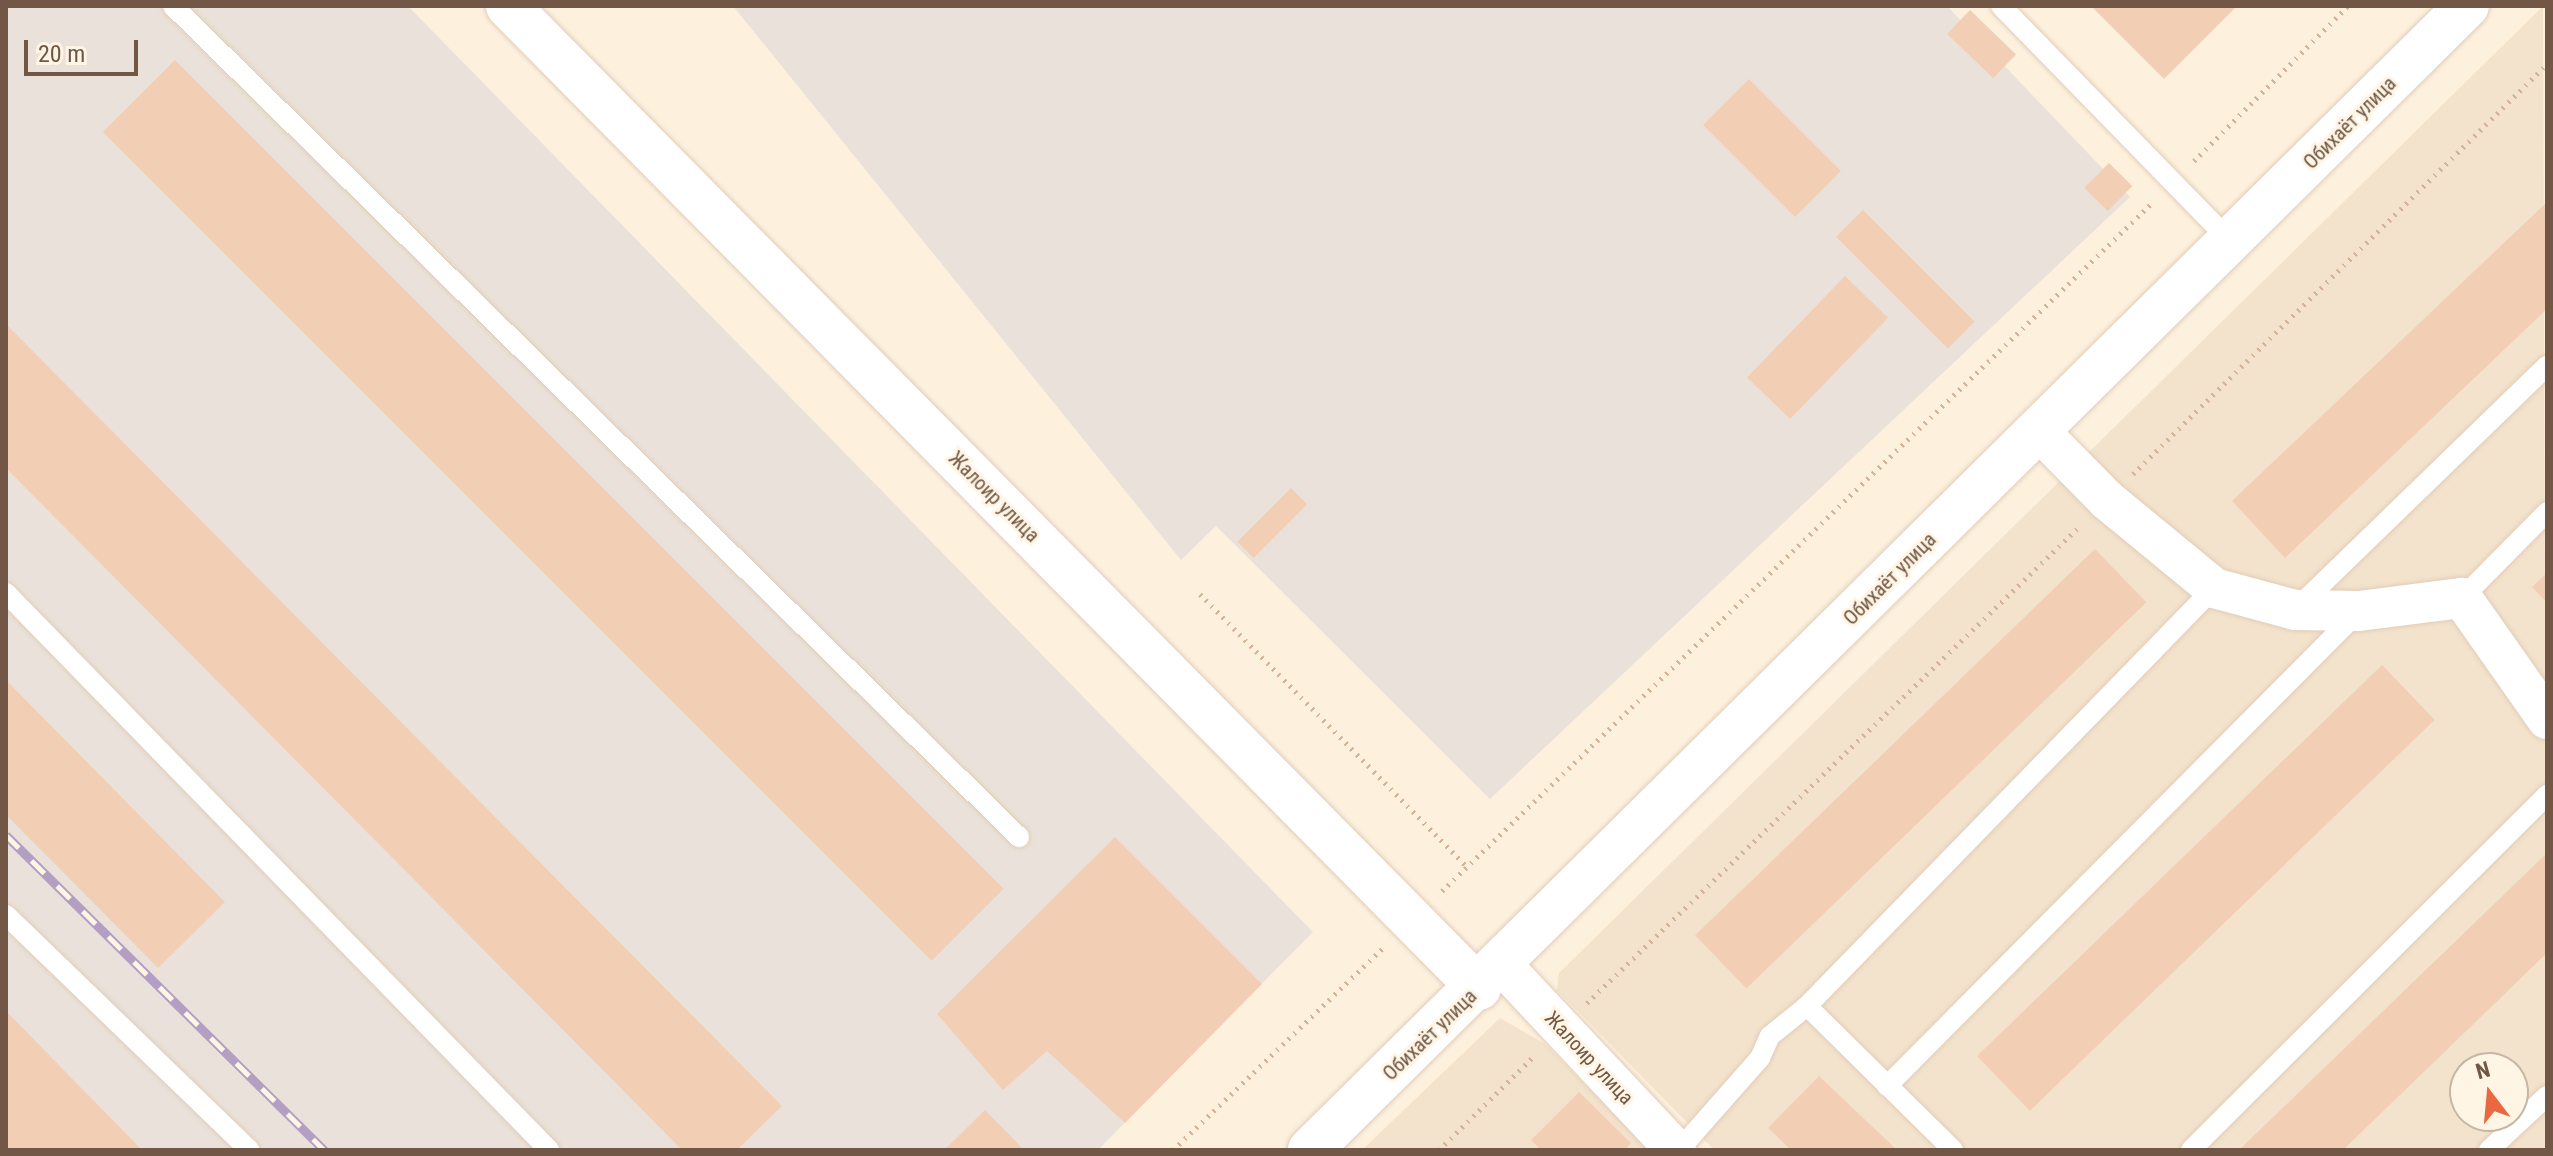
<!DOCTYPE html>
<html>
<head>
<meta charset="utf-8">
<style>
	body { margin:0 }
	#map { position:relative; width:2553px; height:1156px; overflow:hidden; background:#fdf1de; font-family:"Roboto Condensed",sans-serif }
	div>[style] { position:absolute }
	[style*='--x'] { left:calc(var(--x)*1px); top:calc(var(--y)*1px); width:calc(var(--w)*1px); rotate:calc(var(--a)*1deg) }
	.residential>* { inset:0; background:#f4e3cc }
	.industrial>* { inset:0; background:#eae2da }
	.building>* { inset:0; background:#f2ceb5; transform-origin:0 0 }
	.path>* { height:5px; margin-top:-2.5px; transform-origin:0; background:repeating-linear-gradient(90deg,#d6b299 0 2px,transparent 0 8px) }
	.roads { filter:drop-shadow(0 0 2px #e0cdba) drop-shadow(0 0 2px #e0cdba) }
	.service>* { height:20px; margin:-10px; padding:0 10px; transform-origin:10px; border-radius:10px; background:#fff }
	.minor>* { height:40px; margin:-20px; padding:0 20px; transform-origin:20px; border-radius:20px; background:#fff }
	.tertiary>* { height:44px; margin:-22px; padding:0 22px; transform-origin:22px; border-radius:22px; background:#fff }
	.rail>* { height:9px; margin-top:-4.5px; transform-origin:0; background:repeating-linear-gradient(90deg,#fff5e4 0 18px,#b39ec4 0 36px); box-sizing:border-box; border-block:2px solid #b39ec4 }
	span { translate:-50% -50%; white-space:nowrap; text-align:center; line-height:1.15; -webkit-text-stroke:6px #fff5e4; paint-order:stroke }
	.street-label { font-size:20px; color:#725746 }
	.frame { position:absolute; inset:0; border:8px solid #725746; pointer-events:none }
	.north { position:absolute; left:2449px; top:1052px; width:80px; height:80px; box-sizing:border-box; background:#fff5e4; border:2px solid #c7b6a5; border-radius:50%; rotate:344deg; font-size:22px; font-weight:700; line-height:32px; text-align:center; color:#725746 }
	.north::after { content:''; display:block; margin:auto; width:28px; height:36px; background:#ea683f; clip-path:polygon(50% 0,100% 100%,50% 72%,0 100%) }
	.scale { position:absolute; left:24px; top:40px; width:114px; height:36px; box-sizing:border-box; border:4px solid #725746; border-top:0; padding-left:10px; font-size:24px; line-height:28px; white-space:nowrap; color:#725746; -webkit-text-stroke:6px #fff5e4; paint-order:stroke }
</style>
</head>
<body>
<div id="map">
	<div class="residential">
		<i style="clip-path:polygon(evenodd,2543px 6px,2547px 1150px,1714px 1150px,1557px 990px,1559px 973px,2543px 6px,2465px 1068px,2513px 1068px,2513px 1116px,2465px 1116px,2465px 1068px)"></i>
		<i style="clip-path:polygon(1500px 1018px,1545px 1044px,1650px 1150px,1362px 1150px)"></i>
	</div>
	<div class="industrial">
		<i style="clip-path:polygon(6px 6px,408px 6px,1313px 932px,1098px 1150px,6px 1150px)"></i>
		<i style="clip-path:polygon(733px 6px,1947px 6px,2130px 197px,1490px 799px,1216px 526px,1181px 560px)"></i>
	</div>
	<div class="building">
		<i style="clip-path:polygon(2091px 6px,2237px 6px,2164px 79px)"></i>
		<i style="left:1970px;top:10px;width:64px;height:33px;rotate:44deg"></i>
		<i style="left:175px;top:60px;width:1172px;height:102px;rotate:45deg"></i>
		<i style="left:1749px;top:79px;width:130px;height:65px;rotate:45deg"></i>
		<i style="left:2109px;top:163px;width:33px;height:35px;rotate:45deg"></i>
		<i style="clip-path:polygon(2547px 202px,2547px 309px,2285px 558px,2232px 501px)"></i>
		<i style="left:1863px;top:210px;width:158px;height:38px;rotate:45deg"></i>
		<i style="left:1845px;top:276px;width:60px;height:141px;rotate:44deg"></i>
		<i style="clip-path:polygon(6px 324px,782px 1106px,737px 1150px,682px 1150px,6px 468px)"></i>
		<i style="left:1291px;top:488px;width:23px;height:76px;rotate:45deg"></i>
		<i style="left:2095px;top:549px;width:74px;height:556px;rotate:46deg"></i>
		<i style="clip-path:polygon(2547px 573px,2547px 603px,2532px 587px)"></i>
		<i style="left:2382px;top:665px;width:76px;height:563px;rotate:46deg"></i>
		<i style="clip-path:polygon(6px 680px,225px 902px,158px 968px,6px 815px)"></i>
		<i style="clip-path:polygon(1115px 837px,1262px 984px,1125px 1123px,1047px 1051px,1003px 1090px,937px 1014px)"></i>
		<i style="clip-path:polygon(2547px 853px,2547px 953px,2343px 1150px,2239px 1150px)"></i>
		<i style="clip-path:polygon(6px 1011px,142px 1150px,6px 1150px)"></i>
		<i style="clip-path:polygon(1819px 1076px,1897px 1150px,1791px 1150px,1768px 1128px)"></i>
		<i style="clip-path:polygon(1579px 1092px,1631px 1143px,1625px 1150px,1541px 1150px,1531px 1140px)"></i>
		<i style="clip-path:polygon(985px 1110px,1024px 1150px,944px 1150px)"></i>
	</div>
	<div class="path">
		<i style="--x:2194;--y:161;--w:218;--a:-45.2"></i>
		<i style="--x:2133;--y:474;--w:583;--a:-44.72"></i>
		<i style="--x:1200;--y:594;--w:382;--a:45.6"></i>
		<i style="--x:1442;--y:891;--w:990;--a:-44.1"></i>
		<i style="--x:1587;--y:1003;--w:686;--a:-44.06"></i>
		<i style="--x:1173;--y:1150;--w:291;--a:-43.9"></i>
		<i style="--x:1439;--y:1150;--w:135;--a:-44.7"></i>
	</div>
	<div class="roads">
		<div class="service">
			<i style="--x:173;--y:6;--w:1186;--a:44.49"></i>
			<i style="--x:2001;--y:6;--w:328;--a:45.7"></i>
			<i style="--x:6;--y:593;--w:778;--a:45.73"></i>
			<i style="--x:2462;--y:598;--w:121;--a:-45.3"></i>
			<i style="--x:2298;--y:607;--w:347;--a:-44.1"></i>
			<i style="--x:6;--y:915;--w:338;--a:44"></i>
			<i style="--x:1807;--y:1006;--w:205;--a:44.6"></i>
			<i style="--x:1887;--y:1086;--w:670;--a:-45.18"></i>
			<i style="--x:1679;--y:1150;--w:123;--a:-48.6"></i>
			<i style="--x:1760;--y:1058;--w:24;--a:-66"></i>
			<i style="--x:1770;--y:1036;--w:48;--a:-39"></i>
			<i style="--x:1807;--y:1006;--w:583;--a:-45.76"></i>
			<i style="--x:2191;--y:1150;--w:503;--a:-44.92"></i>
			<i style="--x:2489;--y:1150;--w:79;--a:-43"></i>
		</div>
		<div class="minor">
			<i style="--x:2039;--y:431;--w:97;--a:45.4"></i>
			<i style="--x:2107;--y:500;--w:139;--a:39.4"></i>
			<i style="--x:2214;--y:588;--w:84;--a:15.2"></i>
			<i style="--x:2295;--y:610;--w:64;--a:0.9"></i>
			<i style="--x:2359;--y:611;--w:104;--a:-7.2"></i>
			<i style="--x:2462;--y:598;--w:148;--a:54.9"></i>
			<i style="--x:1502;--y:965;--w:254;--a:46.8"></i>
		</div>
		<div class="tertiary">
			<i style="--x:508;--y:6;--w:1381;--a:45.32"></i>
			<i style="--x:1310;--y:1150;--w:1627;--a:-44.68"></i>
		</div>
	</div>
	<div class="rail">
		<i style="--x:6;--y:835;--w:448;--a:44.7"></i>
	</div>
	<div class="street-label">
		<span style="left:2350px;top:123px;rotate:-45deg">Обихаёт улица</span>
		<span style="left:994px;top:497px;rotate:45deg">Жалоир улица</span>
		<span style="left:1890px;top:579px;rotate:-45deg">Обихаёт улица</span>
		<span style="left:1430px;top:1035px;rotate:-44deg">Обихаёт улица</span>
		<span style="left:1589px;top:1058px;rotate:47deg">Жалоир улица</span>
	</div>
	<div class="frame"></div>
	<div class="north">N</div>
	<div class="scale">20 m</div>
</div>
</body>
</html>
